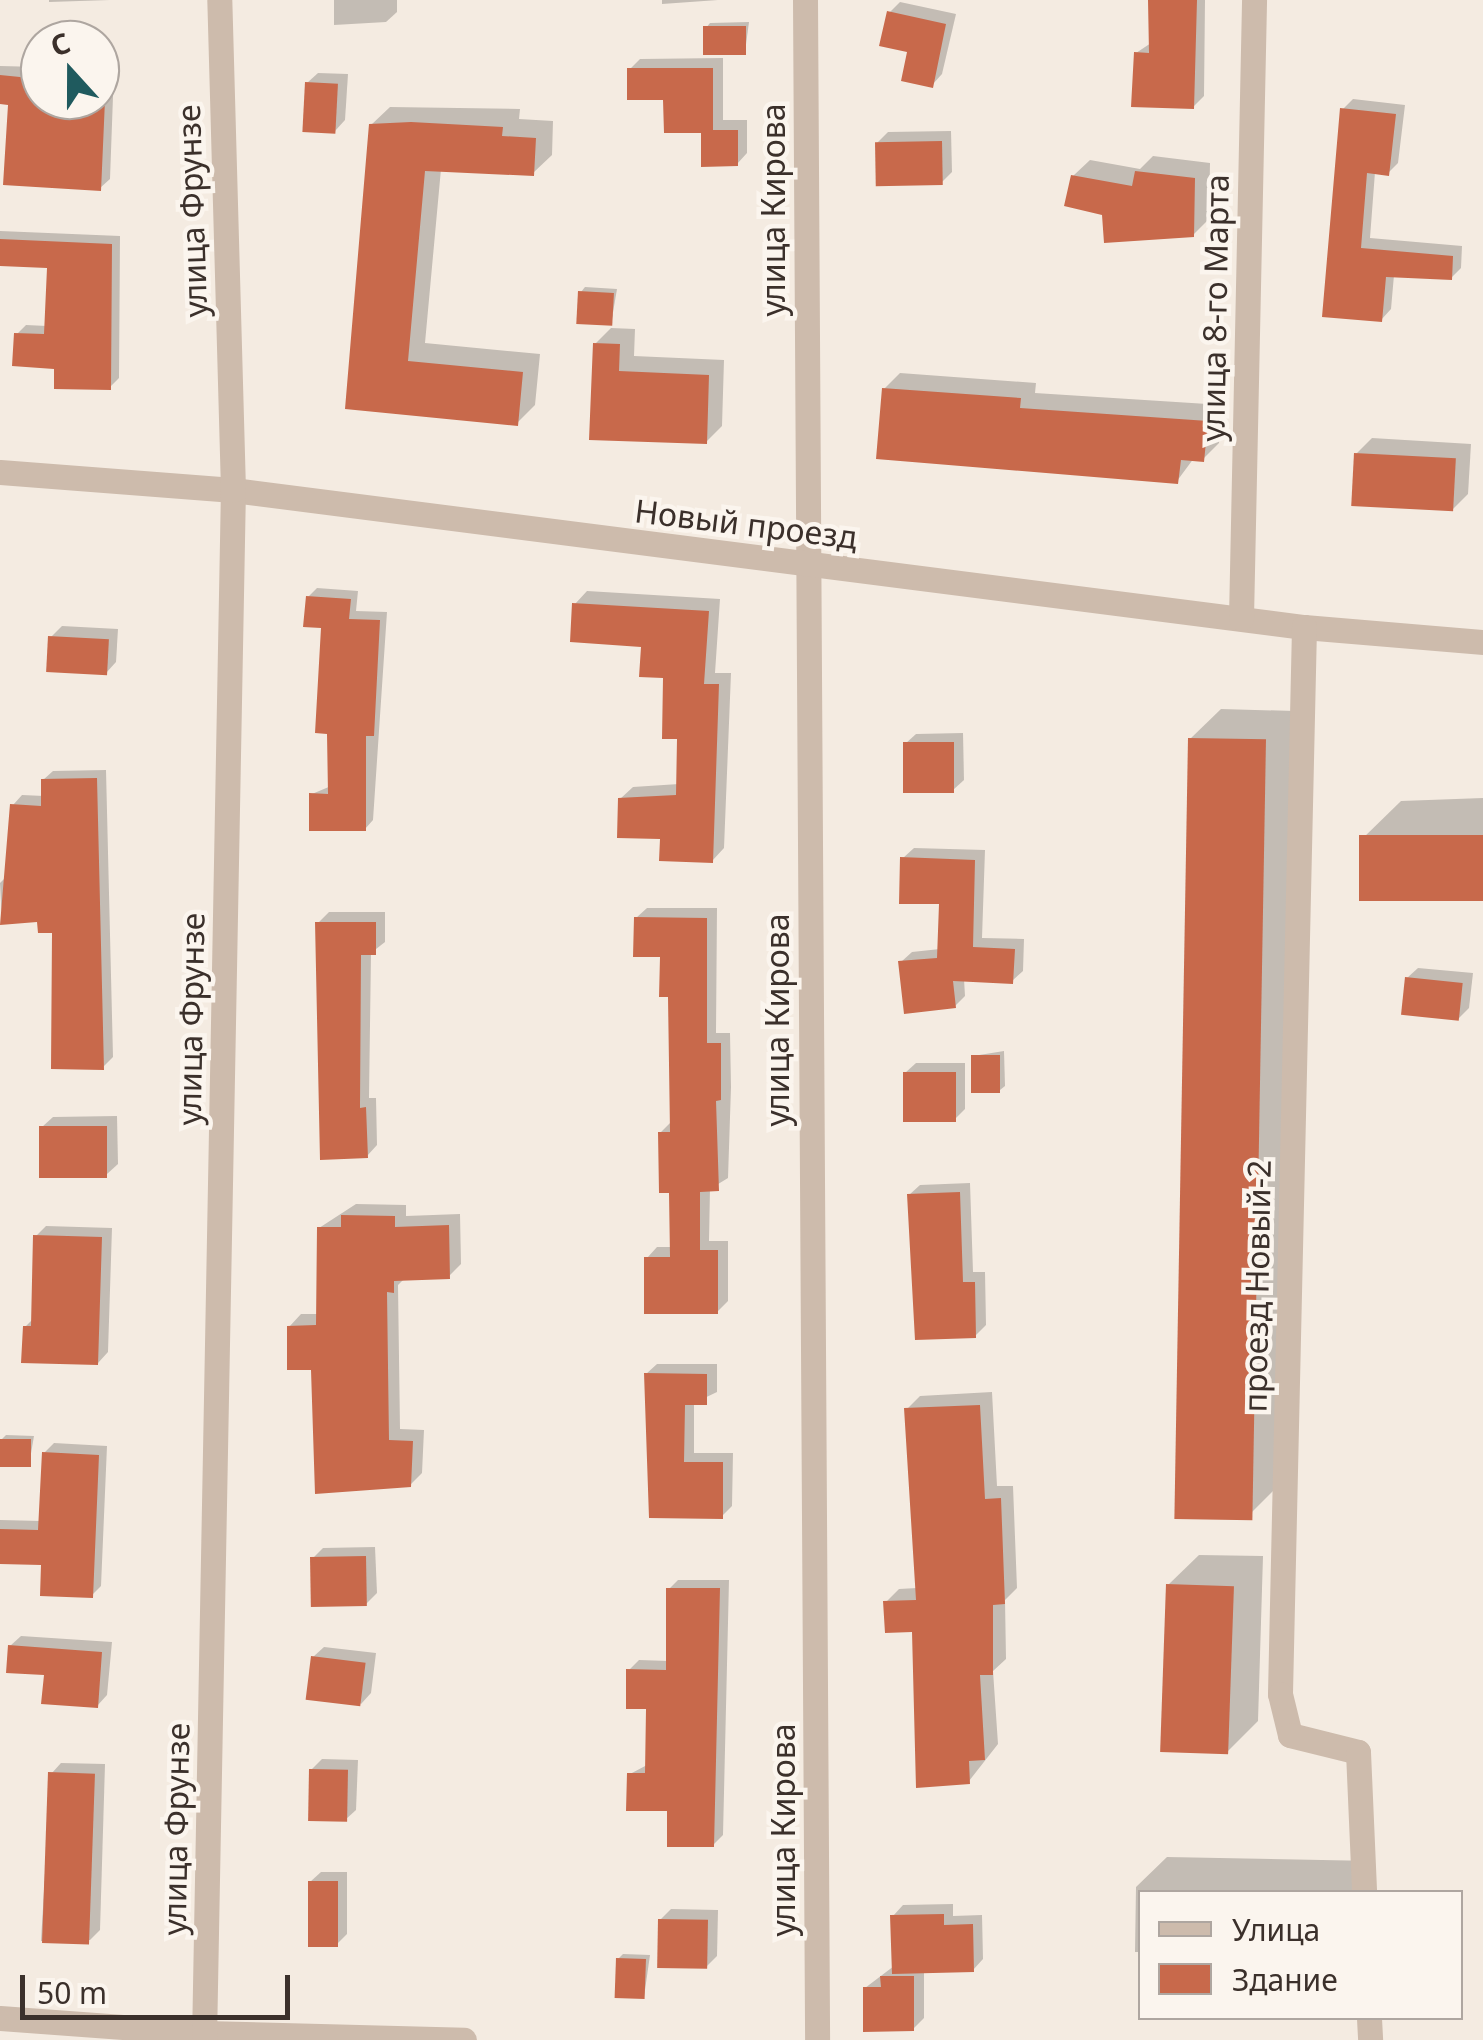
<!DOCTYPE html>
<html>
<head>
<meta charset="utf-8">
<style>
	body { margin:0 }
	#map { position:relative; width:1483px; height:2040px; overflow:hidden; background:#f4ebe1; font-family:"Noto Sans",sans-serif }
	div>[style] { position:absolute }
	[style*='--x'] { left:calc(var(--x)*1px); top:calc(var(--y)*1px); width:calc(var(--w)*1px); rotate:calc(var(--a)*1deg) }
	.shadow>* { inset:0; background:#0003 }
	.building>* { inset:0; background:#c8694b; transform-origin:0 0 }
	.minor>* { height:25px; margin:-12.5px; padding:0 12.5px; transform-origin:12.5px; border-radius:12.5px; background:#cdbbac }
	span { translate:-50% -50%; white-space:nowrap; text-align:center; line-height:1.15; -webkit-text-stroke:9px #fbf5ee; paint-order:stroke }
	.street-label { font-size:32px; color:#3b302b }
	.legend { position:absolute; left:1138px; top:1890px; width:325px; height:130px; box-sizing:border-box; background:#fbf5ee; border:2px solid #aea6a0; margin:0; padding:12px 18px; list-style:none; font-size:30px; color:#3b302b }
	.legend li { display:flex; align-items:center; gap:20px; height:50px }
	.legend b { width:50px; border:2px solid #aea6a0 }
	.north { position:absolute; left:20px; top:20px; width:100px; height:100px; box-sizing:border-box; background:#fbf5ee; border:2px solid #aea6a0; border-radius:50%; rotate:339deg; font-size:28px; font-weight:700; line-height:40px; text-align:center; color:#3b302b }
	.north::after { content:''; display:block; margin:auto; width:35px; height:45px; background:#1f5a5e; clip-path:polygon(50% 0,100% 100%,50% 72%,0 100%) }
	.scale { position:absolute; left:20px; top:1975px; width:270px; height:45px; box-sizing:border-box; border:5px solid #3b302b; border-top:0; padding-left:12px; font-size:30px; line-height:35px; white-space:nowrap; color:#3b302b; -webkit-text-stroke:8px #fbf5ee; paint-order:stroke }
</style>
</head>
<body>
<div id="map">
	<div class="shadow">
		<i style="clip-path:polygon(49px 0,110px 0,49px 2px)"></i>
		<i style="clip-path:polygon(334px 0,397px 0,397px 12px,386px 22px,334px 25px)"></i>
		<i style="clip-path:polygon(662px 0,718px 0,662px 4px)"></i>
		<i style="clip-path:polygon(1150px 0,1205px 0,1204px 96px,1193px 107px,1136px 53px,1151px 43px)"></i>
		<i style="clip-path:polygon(900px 2px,956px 14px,942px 74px,932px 85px,889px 13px)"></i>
		<i style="clip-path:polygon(749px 22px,745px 52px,706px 28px,710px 23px)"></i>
		<i style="clip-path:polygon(723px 58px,723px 120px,747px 120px,747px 153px,737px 164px,630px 69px,640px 59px)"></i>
		<i style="clip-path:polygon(0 66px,40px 67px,40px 100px,100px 100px,100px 69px,114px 69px,110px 179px,100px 188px,10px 102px,0 102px)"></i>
		<i style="clip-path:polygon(318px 73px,348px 74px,345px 120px,335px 131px,307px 83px)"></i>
		<i style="clip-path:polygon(1353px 99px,1405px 105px,1398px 163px,1388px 173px,1375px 172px,1370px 238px,1462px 246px,1461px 268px,1451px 278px,1394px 275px,1391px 309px,1381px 320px,1325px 315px,1343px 109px)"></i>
		<i style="clip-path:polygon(390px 107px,520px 109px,519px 119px,553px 121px,552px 155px,533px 173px,441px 169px,425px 343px,540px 354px,535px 405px,517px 423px,348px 407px,371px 125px)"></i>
		<i style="clip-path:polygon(951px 131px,952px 172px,942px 182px,877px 143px,888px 132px)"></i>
		<i style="clip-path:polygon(1153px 156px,1210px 163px,1209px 219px,1193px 235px,1104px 213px,1073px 176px,1090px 160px,1140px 169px)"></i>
		<i style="clip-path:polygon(0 231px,120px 236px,119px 378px,110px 387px,57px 367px,17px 334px,26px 325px,47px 326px,49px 266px,0 264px)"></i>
		<i style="clip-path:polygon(585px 287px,617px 289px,611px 324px,581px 292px)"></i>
		<i style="clip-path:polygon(611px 328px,635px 329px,634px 356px,724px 360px,722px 426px,706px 442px,592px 437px,595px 344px)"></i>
		<i style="clip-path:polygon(900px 373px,1036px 383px,1035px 393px,1223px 405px,1219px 443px,1203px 459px,1194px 458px,1177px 481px,884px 389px)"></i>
		<i style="clip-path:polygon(1372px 438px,1471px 444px,1468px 494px,1452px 510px,1356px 454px)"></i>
		<i style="clip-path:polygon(317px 588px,358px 591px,356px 611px,387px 612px,373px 820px,365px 829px,312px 794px,331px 786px,323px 626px,308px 597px)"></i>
		<i style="clip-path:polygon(587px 591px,720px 599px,715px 673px,731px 673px,724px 848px,712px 861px,662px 837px,620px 799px,633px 787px,679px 784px,680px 737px,666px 676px,644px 645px,575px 604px)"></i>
		<i style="clip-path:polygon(62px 626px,118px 629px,116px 662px,106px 673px,51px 637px)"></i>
		<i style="clip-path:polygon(1221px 709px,1295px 711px,1276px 1488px,1246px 1518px,1190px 739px)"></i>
		<i style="clip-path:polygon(963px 733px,964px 780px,953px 790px,905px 744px,916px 734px)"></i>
		<i style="clip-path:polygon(106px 770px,113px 1057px,103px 1067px,55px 930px,40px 920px,2px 922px,0 883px,8px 875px,13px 805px,22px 795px,44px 796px,43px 780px,53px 771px)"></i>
		<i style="clip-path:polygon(1483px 798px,1483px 898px,1361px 840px,1401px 801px)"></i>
		<i style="clip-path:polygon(914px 848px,985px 850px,982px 938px,1024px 939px,1023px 971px,1012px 981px,964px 979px,965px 996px,955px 1006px,901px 962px,912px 952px,940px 949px,942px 902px,903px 858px)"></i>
		<i style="clip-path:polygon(647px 908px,717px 908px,716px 1033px,730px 1033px,731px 1087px,728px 1178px,710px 1189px,709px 1241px,728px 1241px,728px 1301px,717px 1312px,647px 1258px,657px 1247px,672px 1247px,672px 1190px,660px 1133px,672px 1121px,671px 994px,662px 955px,636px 918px)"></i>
		<i style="clip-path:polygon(329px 912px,385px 912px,385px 942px,371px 953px,369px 1098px,376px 1098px,377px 1145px,367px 1156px,318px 923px)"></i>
		<i style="clip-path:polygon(1418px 968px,1473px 973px,1469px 1008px,1458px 1019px,1407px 978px)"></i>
		<i style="clip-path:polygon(1004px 1051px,1005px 1086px,1000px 1090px,973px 1056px)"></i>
		<i style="clip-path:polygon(916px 1063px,965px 1063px,965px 1109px,954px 1120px,905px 1073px)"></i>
		<i style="clip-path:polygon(117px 1116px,118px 1164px,107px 1174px,42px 1127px,53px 1117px)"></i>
		<i style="clip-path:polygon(970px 1183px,973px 1272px,985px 1272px,986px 1325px,975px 1336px,909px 1195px,920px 1185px)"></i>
		<i style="clip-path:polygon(356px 1204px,406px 1205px,406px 1216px,460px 1214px,461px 1264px,449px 1276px,405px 1278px,398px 1285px,400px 1429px,424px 1430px,422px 1473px,410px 1485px,313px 1367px,289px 1327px,301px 1314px,318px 1314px,319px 1228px)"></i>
		<i style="clip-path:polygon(46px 1226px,112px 1228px,108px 1352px,98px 1363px,25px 1327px,33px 1319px,35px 1237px)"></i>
		<i style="clip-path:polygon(657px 1364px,717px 1364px,717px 1392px,694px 1403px,694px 1453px,733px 1453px,732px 1506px,722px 1516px,651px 1516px,646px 1374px)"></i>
		<i style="clip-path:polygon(992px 1392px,997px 1486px,1013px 1486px,1017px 1588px,1005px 1600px,1006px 1659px,993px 1671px,998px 1744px,969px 1781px,914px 1629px,886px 1602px,899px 1589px,917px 1588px,907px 1409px,920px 1396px)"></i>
		<i style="clip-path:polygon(6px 1435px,34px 1436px,29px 1465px,1px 1440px)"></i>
		<i style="clip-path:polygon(54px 1443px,107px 1446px,101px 1586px,92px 1595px,44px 1562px,0 1561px,0 1520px,41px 1521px,44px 1453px)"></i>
		<i style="clip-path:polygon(375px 1547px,377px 1593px,366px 1604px,312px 1559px,323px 1548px)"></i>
		<i style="clip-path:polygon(1199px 1555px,1263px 1556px,1258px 1721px,1228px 1751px,1168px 1585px)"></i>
		<i style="clip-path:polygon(678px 1580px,729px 1580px,723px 1835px,713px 1845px,630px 1774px,647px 1765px,649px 1707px,629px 1670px,639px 1660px,669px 1661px,669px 1589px)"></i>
		<i style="clip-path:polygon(21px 1636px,112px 1642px,107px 1695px,97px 1706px,10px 1646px)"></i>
		<i style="clip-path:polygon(324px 1647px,376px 1653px,371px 1693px,361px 1704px,313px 1657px)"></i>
		<i style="clip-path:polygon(322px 1759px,358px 1760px,356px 1810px,345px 1820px,311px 1770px)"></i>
		<i style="clip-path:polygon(61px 1763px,105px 1764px,100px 1930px,90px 1940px,41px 1941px,51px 1774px)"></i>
		<i style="clip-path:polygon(1167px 1857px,1374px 1861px,1373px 1892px,1140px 1892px,1140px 1952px,1135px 1952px,1136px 1887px)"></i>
		<i style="clip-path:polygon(321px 1872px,347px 1872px,347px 1934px,336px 1945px,310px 1882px)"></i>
		<i style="clip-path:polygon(953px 1904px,953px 1916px,982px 1915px,983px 1959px,973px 1970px,924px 1971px,924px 2018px,913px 2029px,865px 1988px,894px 1966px,893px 1916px,903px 1905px)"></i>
		<i style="clip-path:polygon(671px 1909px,718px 1910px,717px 1956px,706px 1967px,660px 1920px)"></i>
		<i style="clip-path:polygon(623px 1954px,650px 1955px,644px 1997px,618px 1959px)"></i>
	</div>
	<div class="building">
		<i style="clip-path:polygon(1148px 0,1197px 0,1194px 109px,1131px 107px,1134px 52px,1149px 53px)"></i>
		<i style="clip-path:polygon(887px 11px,946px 24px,933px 88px,901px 81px,907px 52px,879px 46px)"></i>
		<i style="left:746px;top:26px;width:29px;height:43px;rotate:90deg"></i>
		<i style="clip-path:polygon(627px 68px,713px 68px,713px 130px,738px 130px,738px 166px,701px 167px,701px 133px,664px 133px,663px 100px,627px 100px)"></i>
		<i style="clip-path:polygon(0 75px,40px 79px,40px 100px,105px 100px,101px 191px,3px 185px,8px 105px,0 104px)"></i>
		<i style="left:305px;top:82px;width:33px;height:50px;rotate:3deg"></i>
		<i style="clip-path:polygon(1340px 108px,1396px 114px,1389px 176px,1367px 173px,1361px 248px,1453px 256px,1452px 280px,1386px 277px,1382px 322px,1322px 317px)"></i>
		<i style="clip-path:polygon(411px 122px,503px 127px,502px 136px,536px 138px,534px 176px,425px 171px,408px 361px,523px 372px,518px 426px,345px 409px,369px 124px)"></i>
		<i style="left:942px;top:141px;width:44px;height:67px;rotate:89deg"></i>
		<i style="clip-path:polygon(1135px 171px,1195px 178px,1194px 237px,1104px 243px,1102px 215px,1064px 206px,1071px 175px,1132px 186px)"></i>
		<i style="clip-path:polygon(0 239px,112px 244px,111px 390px,54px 389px,54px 369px,12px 366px,14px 333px,44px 334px,47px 268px,0 266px)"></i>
		<i style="left:578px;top:291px;width:36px;height:33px;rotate:3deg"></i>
		<i style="clip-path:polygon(593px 343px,620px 344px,619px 371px,709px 375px,707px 444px,589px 440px)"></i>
		<i style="clip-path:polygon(882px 388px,1021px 398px,1020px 408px,1208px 421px,1204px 462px,1181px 460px,1178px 484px,876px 459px)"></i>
		<i style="left:1354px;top:453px;width:102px;height:53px;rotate:3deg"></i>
		<i style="clip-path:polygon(306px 596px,351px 599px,349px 619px,380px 620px,374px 736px,366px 736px,366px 831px,309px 831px,309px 793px,328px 794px,327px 734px,315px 733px,321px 628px,303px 627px)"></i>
		<i style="clip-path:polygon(572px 603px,709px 611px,704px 684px,719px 684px,713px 863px,659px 861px,660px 839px,617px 838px,618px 798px,676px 795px,677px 739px,662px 739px,663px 678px,639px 677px,641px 647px,570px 642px)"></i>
		<i style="left:48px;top:636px;width:61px;height:36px;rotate:3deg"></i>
		<i style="left:1188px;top:738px;width:78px;height:781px;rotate:1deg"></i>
		<i style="left:954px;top:742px;width:51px;height:51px;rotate:90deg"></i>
		<i style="clip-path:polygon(97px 778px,104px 1070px,51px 1069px,52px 933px,38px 933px,37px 922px,0 925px,10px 804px,41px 806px,41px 779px)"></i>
		<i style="left:1483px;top:835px;width:66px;height:124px;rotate:90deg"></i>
		<i style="clip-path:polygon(900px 857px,975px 860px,973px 947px,1015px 949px,1013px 984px,953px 981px,956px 1008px,904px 1014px,898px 961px,937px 958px,939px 904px,899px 904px)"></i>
		<i style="clip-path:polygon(634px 917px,707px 918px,707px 1043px,721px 1043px,721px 1100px,716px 1101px,719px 1191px,700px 1192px,700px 1250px,718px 1250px,718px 1314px,644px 1314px,644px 1257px,670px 1257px,669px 1193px,659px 1193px,658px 1132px,670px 1132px,668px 997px,659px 997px,660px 957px,633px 957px)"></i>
		<i style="clip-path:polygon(315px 922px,376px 922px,376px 955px,361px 955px,360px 1108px,366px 1107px,368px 1158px,320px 1160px)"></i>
		<i style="left:1405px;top:977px;width:58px;height:38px;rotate:6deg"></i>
		<i style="left:971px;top:1055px;width:29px;height:38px"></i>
		<i style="left:903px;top:1072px;width:53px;height:50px"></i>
		<i style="left:39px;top:1126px;width:68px;height:52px"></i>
		<i style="clip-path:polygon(960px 1192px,963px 1282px,975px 1282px,976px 1338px,915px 1340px,907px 1194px)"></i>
		<i style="clip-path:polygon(341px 1215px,395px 1216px,395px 1227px,449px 1225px,450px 1279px,394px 1281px,394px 1293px,387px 1292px,389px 1440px,413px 1441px,411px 1487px,315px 1494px,311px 1370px,287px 1370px,287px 1326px,316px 1325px,317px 1227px,341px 1227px)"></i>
		<i style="clip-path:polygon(33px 1235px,102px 1237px,98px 1365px,21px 1363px,23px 1326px,31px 1326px)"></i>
		<i style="clip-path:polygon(644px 1373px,707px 1374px,707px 1405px,685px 1405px,684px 1462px,723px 1462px,723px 1519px,649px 1518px)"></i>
		<i style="clip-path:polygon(980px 1405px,985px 1499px,1001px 1498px,1005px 1604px,993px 1605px,993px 1675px,980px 1675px,985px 1760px,969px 1761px,970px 1784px,916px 1788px,912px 1632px,885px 1633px,883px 1601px,916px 1600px,904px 1408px)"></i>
		<i style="left:0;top:1439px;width:31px;height:28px"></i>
		<i style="clip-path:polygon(42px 1452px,99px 1455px,93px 1598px,40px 1596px,41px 1565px,0 1564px,0 1529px,38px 1530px)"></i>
		<i style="left:366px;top:1556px;width:50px;height:56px;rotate:89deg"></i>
		<i style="left:1166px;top:1584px;width:68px;height:168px;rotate:2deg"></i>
		<i style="clip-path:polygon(666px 1588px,720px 1588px,714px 1847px,667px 1847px,667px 1811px,626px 1811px,627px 1773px,645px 1773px,646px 1709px,626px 1709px,626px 1669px,666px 1670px)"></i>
		<i style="clip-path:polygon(8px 1645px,102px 1652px,98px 1708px,41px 1704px,44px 1675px,6px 1673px)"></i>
		<i style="left:311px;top:1656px;width:55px;height:44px;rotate:7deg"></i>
		<i style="left:309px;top:1769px;width:39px;height:52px;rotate:1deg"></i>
		<i style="left:48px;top:1772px;width:47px;height:171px;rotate:2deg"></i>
		<i style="left:308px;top:1881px;width:30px;height:66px"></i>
		<i style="clip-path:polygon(944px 1914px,944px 1925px,973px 1924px,974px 1972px,892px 1974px,890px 1915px)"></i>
		<i style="left:658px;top:1919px;width:50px;height:49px;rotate:1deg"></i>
		<i style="left:616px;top:1958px;width:30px;height:40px;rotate:2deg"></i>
		<i style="clip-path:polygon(880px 1976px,914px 1976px,914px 2031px,863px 2032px,863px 1987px,881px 1987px)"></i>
	</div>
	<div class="minor">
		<i style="--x:805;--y:0;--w:2040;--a:89.66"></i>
		<i style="--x:0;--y:472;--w:234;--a:4.4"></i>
		<i style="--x:233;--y:490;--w:1080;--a:7.29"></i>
		<i style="--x:1304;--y:627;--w:180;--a:4.8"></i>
		<i style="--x:1241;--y:618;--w:618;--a:-88.79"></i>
		<i style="--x:1304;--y:627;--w:1067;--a:91.29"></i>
		<i style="--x:1280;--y:1694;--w:42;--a:76.3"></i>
		<i style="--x:1290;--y:1735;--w:70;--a:14"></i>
		<i style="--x:1358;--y:1752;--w:140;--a:87.5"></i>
		<i style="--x:0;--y:2018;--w:205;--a:4.2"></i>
		<i style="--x:204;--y:2033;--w:260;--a:1.5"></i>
		<i style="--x:1369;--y:2018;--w:22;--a:87"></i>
		<i style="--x:204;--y:2040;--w:1550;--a:-88.93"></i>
		<i style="--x:233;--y:490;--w:490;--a:-91.6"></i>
	</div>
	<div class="street-label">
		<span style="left:773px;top:210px;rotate:-90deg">улица Кирова</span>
		<span style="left:192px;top:211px;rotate:-92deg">улица Фрунзе</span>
		<span style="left:1215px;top:308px;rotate:-89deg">улица 8-го Марта</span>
		<span style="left:746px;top:524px;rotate:7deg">Новый проезд</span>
		<span style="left:191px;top:1019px;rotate:-89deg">улица Фрунзе</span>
		<span style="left:777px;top:1020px;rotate:-90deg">улица Кирова</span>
		<span style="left:1257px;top:1286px;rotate:-89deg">проезд Новый-2</span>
		<span style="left:176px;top:1829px;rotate:-89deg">улица Фрунзе</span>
		<span style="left:783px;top:1830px;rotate:-90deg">улица Кирова</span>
	</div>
	<ul class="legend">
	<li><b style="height:12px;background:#cdbbac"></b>Улица</li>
	<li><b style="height:28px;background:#c8694b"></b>Здание</li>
	</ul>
	<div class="north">С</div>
	<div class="scale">50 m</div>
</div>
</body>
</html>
